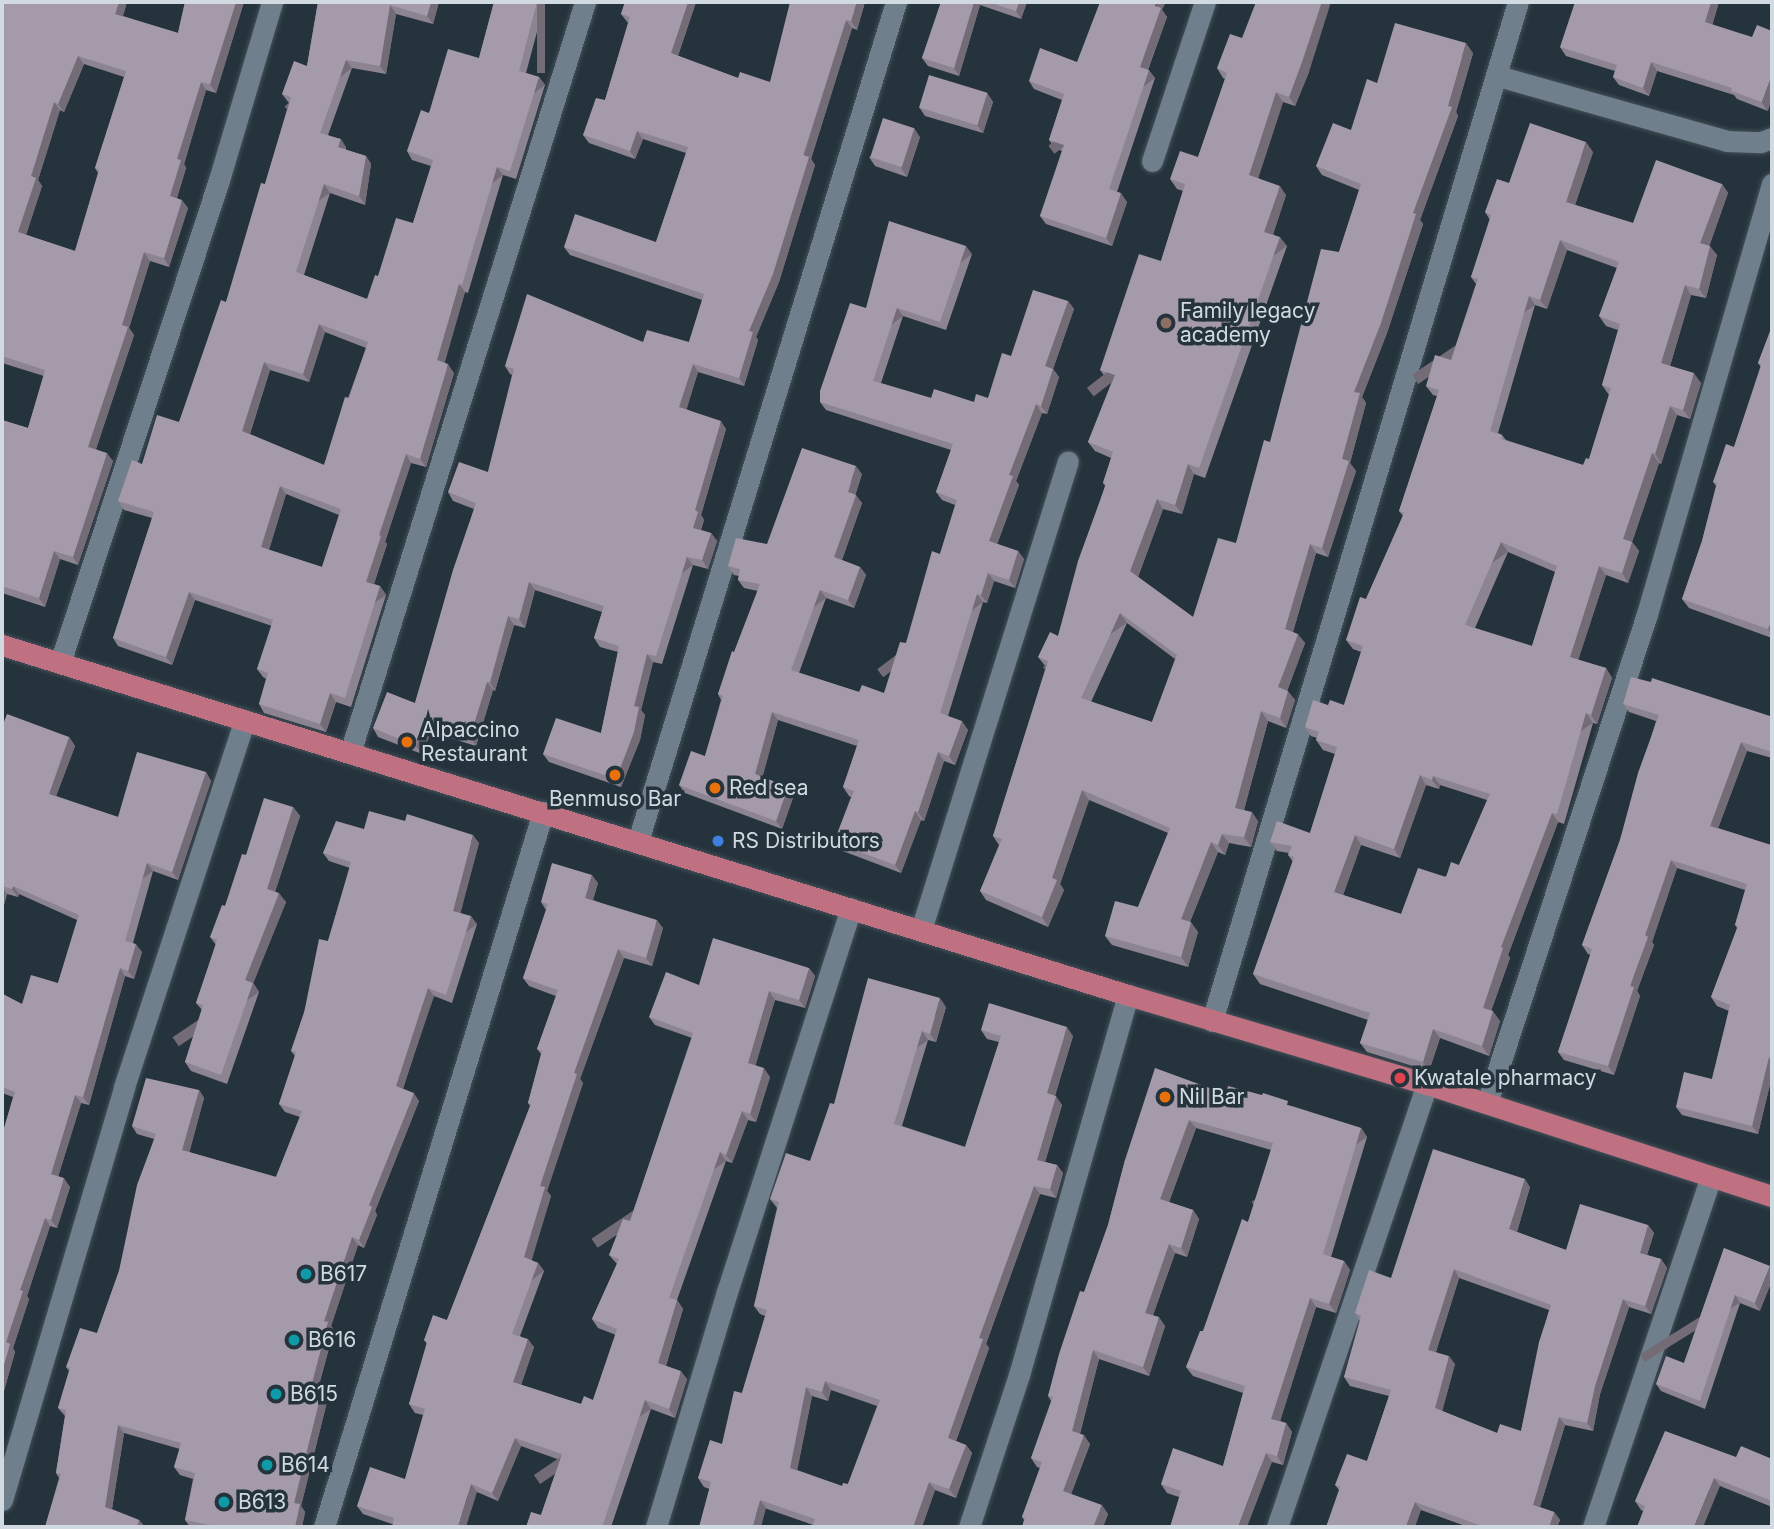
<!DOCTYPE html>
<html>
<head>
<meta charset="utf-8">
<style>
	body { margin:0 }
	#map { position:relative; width:1774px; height:1529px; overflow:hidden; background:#25333d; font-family:Inter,sans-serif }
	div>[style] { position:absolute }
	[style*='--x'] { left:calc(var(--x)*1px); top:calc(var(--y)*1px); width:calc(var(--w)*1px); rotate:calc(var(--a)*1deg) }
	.roads { filter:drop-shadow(0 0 2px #445059) drop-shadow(0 0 2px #445059) }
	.minor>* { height:21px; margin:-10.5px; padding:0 10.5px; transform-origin:10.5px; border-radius:10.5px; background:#6f7f8b }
	.major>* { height:21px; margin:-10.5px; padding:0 10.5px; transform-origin:10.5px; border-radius:10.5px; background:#bf7181 }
	.wall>* { inset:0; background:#8d8492 }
	.shaded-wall>* { inset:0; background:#736c77; transform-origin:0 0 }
	.building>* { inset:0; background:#a49aaa; transform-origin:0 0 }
	.dots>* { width:19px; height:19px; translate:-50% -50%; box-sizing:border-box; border:4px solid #25333d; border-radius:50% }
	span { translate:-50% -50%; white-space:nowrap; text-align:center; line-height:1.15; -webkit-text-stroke:7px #25333d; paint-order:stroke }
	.poi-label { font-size:21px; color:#d1dae1 }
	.left { translate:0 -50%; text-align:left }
	.frame { position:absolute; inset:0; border:4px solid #d1dae1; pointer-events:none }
</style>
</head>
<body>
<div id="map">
	<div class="roads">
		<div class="minor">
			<i style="--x:1498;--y:76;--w:238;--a:15.8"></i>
			<i style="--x:1727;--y:141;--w:34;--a:2"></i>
			<i style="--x:1761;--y:142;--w:12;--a:-20"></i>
			<i style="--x:1152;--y:161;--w:168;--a:-71.6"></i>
			<i style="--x:60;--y:663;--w:508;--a:-71.78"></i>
			<i style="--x:219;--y:180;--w:186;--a:-73.4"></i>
			<i style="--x:350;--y:753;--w:787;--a:-72.62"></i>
			<i style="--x:638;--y:841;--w:878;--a:-72.91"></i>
			<i style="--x:921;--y:930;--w:491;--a:-72.6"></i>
			<i style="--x:1212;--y:1021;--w:1064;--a:-73.29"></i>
			<i style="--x:1487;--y:1103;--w:515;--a:-71.88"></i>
			<i style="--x:1647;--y:614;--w:448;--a:-73.8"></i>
			<i style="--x:2;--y:1500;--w:431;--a:-73.5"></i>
			<i style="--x:124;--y:1087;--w:386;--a:-71.8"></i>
			<i style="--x:324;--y:1527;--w:748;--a:-72.97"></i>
			<i style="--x:656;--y:1527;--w:245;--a:-73.2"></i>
			<i style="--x:727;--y:1292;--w:403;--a:-72.1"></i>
			<i style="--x:969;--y:1527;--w:160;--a:-71.8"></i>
			<i style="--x:1019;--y:1375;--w:395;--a:-74"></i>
			<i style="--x:1277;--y:1527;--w:468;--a:-71.3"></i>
			<i style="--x:1593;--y:1527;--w:369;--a:-71.4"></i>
		</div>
		<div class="major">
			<i style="--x:2;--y:645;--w:1179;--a:17.27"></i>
			<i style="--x:1128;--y:995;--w:312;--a:16.6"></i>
			<i style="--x:1427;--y:1084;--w:363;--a:18"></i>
		</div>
	</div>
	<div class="wall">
		<i style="clip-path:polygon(evenodd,2px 2px,127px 2px,123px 16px,178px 33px,185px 2px,244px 2px,216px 93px,206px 90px,184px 164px,186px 168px,177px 198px,188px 208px,169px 267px,150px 261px,129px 328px,134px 335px,96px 449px,113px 461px,78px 565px,60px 559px,45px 607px,2px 593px,2px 420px,28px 428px,44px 376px,2px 363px,2px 2px,84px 64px,124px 77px,95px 168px,98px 173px,75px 251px,26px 235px,42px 186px,38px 180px,60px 110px,64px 112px,84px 64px)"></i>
		<i style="clip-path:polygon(evenodd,318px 2px,439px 2px,433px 24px,396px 14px,386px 74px,352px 68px,328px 135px,346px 147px,346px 150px,366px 156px,371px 164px,365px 205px,330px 193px,304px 275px,367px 299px,378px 276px,413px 223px,431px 166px,412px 160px,407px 151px,429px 113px,479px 58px,494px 2px,545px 2px,526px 73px,539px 77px,545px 85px,516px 179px,503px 175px,468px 293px,465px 292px,444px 363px,454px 373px,426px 467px,411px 463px,385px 542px,387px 544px,374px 584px,380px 586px,386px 595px,351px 707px,336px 702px,326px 732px,264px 713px,259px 704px,266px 679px,263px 677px,257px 669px,272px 626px,195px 600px,172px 665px,118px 646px,113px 638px,152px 518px,124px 510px,118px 501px,142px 464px,179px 422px,226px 302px,265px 184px,289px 103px,282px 94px,307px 66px,318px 2px,325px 332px,366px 348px,324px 465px,250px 434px,270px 370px,309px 382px,325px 332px,318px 2px,286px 494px,339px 515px,322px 567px,269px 550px,286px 494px)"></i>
		<i style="clip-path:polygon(625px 2px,696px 2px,678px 56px,738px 78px,770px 82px,865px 2px,857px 30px,852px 28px,811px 159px,815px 165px,779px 282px,756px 337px,758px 340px,744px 386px,698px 372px,686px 409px,726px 429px,701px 515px,704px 520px,701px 530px,711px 533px,717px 541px,708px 569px,693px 565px,662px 664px,653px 662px,641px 710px,645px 715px,640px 740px,621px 787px,549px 762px,543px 754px,601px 733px,618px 652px,600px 647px,594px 638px,602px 612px,535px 590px,525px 628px,514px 625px,495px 691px,493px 690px,476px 746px,431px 732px,422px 754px,378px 737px,373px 728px,415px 703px,474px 509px,453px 501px,448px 492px,488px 472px,512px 375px,510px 374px,505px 366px,643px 342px,689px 342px,702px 300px,570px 255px,564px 247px,656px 242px,686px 153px,643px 139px,635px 159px,589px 143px,583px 135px,605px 100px,628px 23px,621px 14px)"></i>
		<i style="clip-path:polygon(941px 2px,1027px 2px,1021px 19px,980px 5px,959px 76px,928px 66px,922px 58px)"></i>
		<i style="clip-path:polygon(1719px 2px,1712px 25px,1768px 111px,1737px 99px,1734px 95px,1657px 71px,1649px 96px,1619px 85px,1613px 77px,1615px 71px,1566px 56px,1560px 47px)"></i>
		<i style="clip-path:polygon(1162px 10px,1167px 17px,1148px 70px,1155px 78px,1117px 192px,1127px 202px,1112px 246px,1046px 224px,1040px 216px,1062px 151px,1055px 148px,1049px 140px,1062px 100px,1034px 89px,1029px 81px,1077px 62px)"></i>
		<i style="clip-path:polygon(evenodd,1473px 53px,1456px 112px,1458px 116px,1420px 220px,1423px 224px,1387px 333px,1362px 397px,1366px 403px,1350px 463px,1356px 471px,1328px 557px,1316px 553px,1293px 632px,1305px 643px,1287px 691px,1295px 700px,1286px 728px,1268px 721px,1244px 810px,1258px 821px,1251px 847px,1229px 843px,1225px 855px,1218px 852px,1190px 922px,1198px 932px,1188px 967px,1112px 945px,1105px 936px,1138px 907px,1168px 833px,1089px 800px,1060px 884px,1064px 890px,1048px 927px,986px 900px,980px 891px,999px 845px,993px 836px,1046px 667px,1038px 657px,1058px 636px,1105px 486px,1103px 483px,1111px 458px,1095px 451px,1088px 442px,1112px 381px,1107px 379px,1100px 370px,1161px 261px,1183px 191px,1177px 189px,1170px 179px,1198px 157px,1225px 79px,1223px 78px,1217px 68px,1309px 72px,1295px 106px,1283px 102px,1258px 178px,1286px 195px,1273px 234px,1287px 246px,1205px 478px,1194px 474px,1182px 514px,1163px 509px,1138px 577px,1193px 617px,1236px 543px,1270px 442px,1339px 252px,1359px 190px,1322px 175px,1316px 166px,1351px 130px,1377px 83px,1473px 53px,1127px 623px,1175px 659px,1152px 722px,1091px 702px,1127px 623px)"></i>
		<i style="clip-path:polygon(987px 93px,993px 102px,983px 133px,925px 116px,919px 107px)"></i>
		<i style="clip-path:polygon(920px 137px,907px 177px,875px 166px,869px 157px)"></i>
		<i style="clip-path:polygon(evenodd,1593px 152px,1575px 205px,1633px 223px,1722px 184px,1728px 193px,1709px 246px,1717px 255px,1706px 298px,1691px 295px,1670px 366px,1701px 383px,1690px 419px,1677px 415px,1661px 464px,1659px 463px,1632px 542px,1639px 551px,1628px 583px,1606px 575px,1578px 660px,1606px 668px,1612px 678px,1597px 724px,1593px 723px,1564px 824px,1558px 822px,1508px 955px,1510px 958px,1491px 1011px,1500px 1021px,1489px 1056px,1440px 1038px,1429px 1071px,1367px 1052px,1360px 1043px,1368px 1020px,1260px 984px,1253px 974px,1293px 862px,1288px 855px,1289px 853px,1277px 851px,1270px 842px,1310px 833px,1335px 754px,1323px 750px,1316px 740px,1317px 738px,1311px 736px,1305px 727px,1328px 705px,1344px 705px,1361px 652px,1353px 649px,1346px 640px,1366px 599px,1403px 516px,1399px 511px,1437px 396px,1433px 395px,1426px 386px,1451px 360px,1476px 284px,1471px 277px,1490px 220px,1485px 212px,1509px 183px,1593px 152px,1567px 250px,1617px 268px,1599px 316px,1606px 326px,1618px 330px,1602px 385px,1609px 395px,1589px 459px,1583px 465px,1506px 440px,1502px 435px,1498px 433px,1535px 305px,1547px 309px,1567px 250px,1593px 152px,1508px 552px,1555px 572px,1532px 646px,1475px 628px,1508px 552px,1593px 152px,1426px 785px,1439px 789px,1440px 785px,1487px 800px,1459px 865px,1401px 914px,1343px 895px,1361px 845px,1400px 858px,1426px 785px)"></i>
		<i style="clip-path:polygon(972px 254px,946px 330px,903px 316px,881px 383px,931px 398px,974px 402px,988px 398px,1011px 356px,1068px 301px,1074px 309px,1053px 369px,1059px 377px,1047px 414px,1042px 413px,1016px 481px,1019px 485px,997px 544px,1018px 551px,1024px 559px,1015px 588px,994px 581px,987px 603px,983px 602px,948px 716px,968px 730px,955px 765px,944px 761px,924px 821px,921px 820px,901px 873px,840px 850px,834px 842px,851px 797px,849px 796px,843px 787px,857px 746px,778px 720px,762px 777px,788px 787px,794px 795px,782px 829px,685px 793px,679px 785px,705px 756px,721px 700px,718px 694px,758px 591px,744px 588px,738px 580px,739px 576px,734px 575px,728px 566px,767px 544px,862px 474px,855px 495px,862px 503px,842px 560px,860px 567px,866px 575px,854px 608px,826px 598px,799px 673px,859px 692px,884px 693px,906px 643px,940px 554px,955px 505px,942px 500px,936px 492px,951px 450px,826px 410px,820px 402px,866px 308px)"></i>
		<i style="clip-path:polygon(1772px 327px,1772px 638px,1689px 608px,1682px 599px,1702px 541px,1716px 486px,1713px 482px,1734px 447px,1761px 367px,1758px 363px)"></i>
		<i style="clip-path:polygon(1623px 704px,1770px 716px,1772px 710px,1772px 758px,1747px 751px,1718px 828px,1771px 845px,1772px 842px,1772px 1076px,1758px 1134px,1682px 1115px,1676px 1107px,1712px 1079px,1729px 1011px,1717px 1006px,1711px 997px,1737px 928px,1735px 925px,1745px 890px,1677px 868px,1652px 942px,1654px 945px,1637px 991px,1640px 996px,1614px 1075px,1564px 1060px,1558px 1052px,1591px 955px,1588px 954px,1582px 945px,1620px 840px,1656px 721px,1629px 712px)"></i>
		<i style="clip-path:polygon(2px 727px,69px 737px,75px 746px,56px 796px,118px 817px,206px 772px,211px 781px,178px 880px,153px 871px,133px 943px,142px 952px,134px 979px,125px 976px,89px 1105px,81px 1103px,58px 1177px,70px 1187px,57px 1228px,50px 1226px,27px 1296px,29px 1299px,13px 1348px,15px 1352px,2px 1398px,2px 1135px,13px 1097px,2px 1093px,2px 996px,22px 1004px,58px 983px,77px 920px,19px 894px,18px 897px,7px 894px,2px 912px)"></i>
		<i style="clip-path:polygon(293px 807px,300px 816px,275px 892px,286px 902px,253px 983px,259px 992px,227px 1084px,191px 1071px,185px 1062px,202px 1010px,196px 1003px,216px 945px,210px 937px,225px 906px,246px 855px)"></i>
		<i style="clip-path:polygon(364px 829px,479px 843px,460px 913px,477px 924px,452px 1003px,434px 996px,424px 1023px,403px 1089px,419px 1101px,375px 1211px,377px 1215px,364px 1248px,358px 1245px,331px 1326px,334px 1330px,318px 1389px,322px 1390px,328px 1398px,301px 1506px,305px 1512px,302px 1527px,190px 1527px,185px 1520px,193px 1479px,180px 1475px,174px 1467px,180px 1449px,124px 1433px,112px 1509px,139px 1520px,145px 1527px,45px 1527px,59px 1478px,56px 1473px,65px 1416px,58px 1408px,69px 1371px,66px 1367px,97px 1333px,119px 1271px,154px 1139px,137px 1134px,132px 1126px,199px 1090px,204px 1098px,189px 1152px,276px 1177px,300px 1117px,285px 1112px,279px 1104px,295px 1056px,291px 1051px,328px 941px,350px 868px,329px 861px,323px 853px)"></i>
		<i style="clip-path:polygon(598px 883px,593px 900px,663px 928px,652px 966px,624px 958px,580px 1079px,583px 1083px,547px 1191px,551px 1196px,531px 1260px,538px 1263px,544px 1271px,520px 1336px,534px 1347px,521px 1385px,581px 1404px,593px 1400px,616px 1335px,598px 1328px,592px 1319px,617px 1264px,609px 1255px,630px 1221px,692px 1038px,655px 1025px,649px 1017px,699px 985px,809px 968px,815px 976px,805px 1008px,775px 1000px,755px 1065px,770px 1077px,756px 1122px,748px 1120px,732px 1163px,726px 1161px,677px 1300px,683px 1309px,666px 1366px,687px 1379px,675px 1418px,651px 1409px,611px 1527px,526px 1527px,541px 1515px,560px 1460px,521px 1446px,498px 1501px,477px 1492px,392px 1524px,363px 1514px,357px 1506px,405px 1479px,423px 1415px,415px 1413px,409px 1404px,427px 1344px,424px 1340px,447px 1320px,530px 1106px,528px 1103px,541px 1054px,537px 1049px,556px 996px,529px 986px,523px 978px,546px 910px,541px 902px)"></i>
		<i style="clip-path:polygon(evenodd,946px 1007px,936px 1042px,928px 1040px,902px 1126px,965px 1147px,999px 1042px,987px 1039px,981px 1030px,1073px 1036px,1055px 1096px,1062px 1105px,1045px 1162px,1057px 1165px,1063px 1173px,1056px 1198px,1040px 1194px,986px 1344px,989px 1348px,956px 1441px,966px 1445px,972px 1453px,956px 1498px,935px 1490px,922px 1527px,812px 1527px,813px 1525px,704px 1487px,698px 1478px,722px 1444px,742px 1393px,765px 1316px,760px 1314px,754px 1306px,777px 1208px,770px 1199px,810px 1161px,834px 1104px,946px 1007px,831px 1390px,877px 1406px,848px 1484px,842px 1486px,797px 1470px,812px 1396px,828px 1401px,831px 1390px)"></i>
		<i style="clip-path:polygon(1226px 1094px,1292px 1106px,1361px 1128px,1367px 1137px,1331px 1257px,1344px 1261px,1350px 1270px,1336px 1313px,1316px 1307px,1280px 1421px,1286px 1423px,1292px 1432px,1283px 1465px,1272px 1462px,1179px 1497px,1167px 1493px,1161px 1484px,1223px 1466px,1243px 1393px,1193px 1376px,1186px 1367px,1203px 1331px,1248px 1222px,1271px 1150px,1196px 1128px,1169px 1202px,1193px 1210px,1199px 1219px,1187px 1257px,1175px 1253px,1153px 1315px,1165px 1326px,1149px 1376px,1099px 1359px,1080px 1434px,1090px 1444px,1071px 1494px,1108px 1514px,1103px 1527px,1022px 1527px,1024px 1520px,1022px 1517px,1040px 1468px,1037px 1467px,1031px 1458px,1051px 1401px,1048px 1396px,1108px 1225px,1125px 1160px)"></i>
		<i style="clip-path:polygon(evenodd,1530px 1187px,1517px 1232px,1566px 1250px,1648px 1225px,1654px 1233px,1647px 1255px,1661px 1259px,1667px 1268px,1651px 1314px,1629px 1307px,1600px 1394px,1593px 1431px,1565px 1425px,1540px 1507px,1554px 1512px,1560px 1520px,1557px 1527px,1468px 1527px,1421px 1510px,1339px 1490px,1335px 1485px,1367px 1461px,1389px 1396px,1350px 1386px,1344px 1377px,1360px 1321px,1355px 1313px,1391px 1278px,1530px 1187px,1459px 1278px,1549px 1310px,1521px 1431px,1497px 1433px,1442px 1411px,1455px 1364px,1436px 1352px,1459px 1278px)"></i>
		<i style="clip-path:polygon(1724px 1248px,1760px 1311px,1740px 1303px,1705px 1409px,1661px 1391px,1656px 1384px,1684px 1363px)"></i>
		<i style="clip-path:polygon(1736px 1457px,1772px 1459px,1772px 1507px,1720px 1486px,1643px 1511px,1641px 1510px,1635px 1501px)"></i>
	</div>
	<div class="shaded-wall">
		<i style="clip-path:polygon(119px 2px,127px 2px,121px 22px,115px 14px)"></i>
		<i style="clip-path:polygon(236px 2px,244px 2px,216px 93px,210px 84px)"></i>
		<i style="clip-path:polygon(431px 2px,439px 2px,433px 24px,427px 16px)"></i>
		<i style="left:537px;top:2px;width:8px;height:71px"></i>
		<i style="clip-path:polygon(688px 2px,696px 2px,676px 61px,671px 53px)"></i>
		<i style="clip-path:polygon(857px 2px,865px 2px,857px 30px,851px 21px)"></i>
		<i style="clip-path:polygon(974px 2px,978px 2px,980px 5px,959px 76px,954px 68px)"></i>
		<i style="clip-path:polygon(1019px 2px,1027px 2px,1021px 19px,1016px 11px)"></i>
		<i style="clip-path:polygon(1157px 2px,1166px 2px,1162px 10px,1167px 17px,1145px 76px,1140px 67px)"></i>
		<i style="clip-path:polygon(1322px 2px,1331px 2px,1309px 72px,1295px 106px,1289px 97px)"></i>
		<i style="clip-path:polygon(1711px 2px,1719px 2px,1711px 30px,1705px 22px)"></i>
		<i style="clip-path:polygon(390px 5px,396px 14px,386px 74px,380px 66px)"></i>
		<i style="clip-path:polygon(846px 20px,852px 28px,811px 159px,815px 165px,779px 282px,756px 337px,758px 340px,744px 386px,739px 378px,749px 331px)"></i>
		<i style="clip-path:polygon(1466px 43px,1473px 53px,1456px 112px,1458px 116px,1420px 220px,1423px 224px,1387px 333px,1362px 397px,1366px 403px,1350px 463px,1356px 471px,1328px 557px,1322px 548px,1354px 392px,1448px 106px)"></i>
		<i style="clip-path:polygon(78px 56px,84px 64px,64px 112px,58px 104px)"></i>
		<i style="left:346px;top:60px;width:10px;height:77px;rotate:53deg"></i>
		<i style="clip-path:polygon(1651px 62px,1657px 71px,1649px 96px,1643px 88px)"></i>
		<i style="left:1149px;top:70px;width:10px;height:126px;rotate:53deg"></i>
		<i style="clip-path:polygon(1772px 75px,1772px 98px,1768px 111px,1762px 102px)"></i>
		<i style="left:539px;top:77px;width:10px;height:98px;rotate:53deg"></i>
		<i style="clip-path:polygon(201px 82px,206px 90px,184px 164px,186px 168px,175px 204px,170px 196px,177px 159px)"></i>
		<i style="clip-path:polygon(1276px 92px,1283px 102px,1256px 185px,1249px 175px)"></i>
		<i style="clip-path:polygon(987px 93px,993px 102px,983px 133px,977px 125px)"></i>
		<i style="clip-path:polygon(54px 102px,60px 110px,38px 180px,42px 186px,24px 241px,18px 232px,31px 176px)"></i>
		<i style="clip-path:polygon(914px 128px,920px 137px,907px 177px,901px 168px)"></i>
		<i style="clip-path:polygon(637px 131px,643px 139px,635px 159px,630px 151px)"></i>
		<i style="clip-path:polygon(341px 139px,346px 147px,344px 155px,338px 147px)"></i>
		<i style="clip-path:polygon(1586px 142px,1593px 152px,1573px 211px,1566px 202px)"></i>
		<i style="clip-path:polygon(366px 156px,371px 164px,365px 205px,359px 196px)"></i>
		<i style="left:497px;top:167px;width:10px;height:123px;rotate:53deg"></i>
		<i style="left:324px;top:184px;width:11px;height:92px;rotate:56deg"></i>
		<i style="clip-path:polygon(1722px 184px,1728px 193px,1707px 253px,1700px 243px)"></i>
		<i style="clip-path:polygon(1280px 186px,1286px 195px,1271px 241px,1264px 232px)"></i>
		<i style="clip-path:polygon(1121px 193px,1127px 202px,1112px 246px,1106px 238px)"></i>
		<i style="clip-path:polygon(182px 200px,188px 208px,169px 267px,164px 258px)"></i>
		<i style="left:1280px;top:237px;width:11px;height:245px;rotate:52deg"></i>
		<i style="clip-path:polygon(1560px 240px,1567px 250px,1547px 309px,1540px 300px)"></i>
		<i style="left:966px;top:246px;width:10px;height:80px;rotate:53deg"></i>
		<i style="clip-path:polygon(1710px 246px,1717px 255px,1706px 298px,1699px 289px)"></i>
		<i style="clip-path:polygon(144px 252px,150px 261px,129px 328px,134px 335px,94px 455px,88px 447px,122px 325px)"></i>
		<i style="clip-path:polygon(459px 284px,465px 292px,443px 369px,437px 360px)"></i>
		<i style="clip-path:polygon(1685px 285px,1691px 295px,1668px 373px,1661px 363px)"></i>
		<i style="left:1529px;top:296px;width:11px;height:141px;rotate:56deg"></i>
		<i style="clip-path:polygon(1068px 301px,1074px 309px,1053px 369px,1059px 377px,1047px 414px,1041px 406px,1045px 366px)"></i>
		<i style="left:897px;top:308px;width:10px;height:77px;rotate:53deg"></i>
		<i style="clip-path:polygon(319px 324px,325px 332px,309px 382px,303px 374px)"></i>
		<i style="clip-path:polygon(264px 362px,270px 370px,248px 439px,242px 431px)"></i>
		<i style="clip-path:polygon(448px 364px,454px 373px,426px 467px,420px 459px)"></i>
		<i style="clip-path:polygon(693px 364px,698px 372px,685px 415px,679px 407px)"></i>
		<i style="clip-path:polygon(1694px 373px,1701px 383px,1690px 419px,1683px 410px)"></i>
		<i style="clip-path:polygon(1036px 404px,1042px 413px,1016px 481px,1019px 485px,995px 550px,989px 541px,1009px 475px)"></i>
		<i style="clip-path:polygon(1670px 406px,1677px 415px,1661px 464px,1655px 454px)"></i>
		<i style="clip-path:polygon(721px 421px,726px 429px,701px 515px,704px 520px,698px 536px,693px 528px,695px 510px)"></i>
		<i style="clip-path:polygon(107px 453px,113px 461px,78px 565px,73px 557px)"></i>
		<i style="clip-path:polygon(1652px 453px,1659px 463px,1630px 548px,1623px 539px)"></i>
		<i style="clip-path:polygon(406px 454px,411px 463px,385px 542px,387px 544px,372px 590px,366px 582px,379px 535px)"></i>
		<i style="clip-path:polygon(1188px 464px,1194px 474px,1182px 514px,1175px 505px)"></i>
		<i style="clip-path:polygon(856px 466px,862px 474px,854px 500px,848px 492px)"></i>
		<i style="clip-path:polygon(280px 486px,286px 494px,267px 556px,261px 547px)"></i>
		<i style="clip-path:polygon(856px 495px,862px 503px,840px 565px,834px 557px)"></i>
		<i style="clip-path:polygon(1157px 499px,1163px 509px,1137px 580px,1130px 571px)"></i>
		<i style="clip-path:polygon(711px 533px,717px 541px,708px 569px,702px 560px)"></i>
		<i style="left:1501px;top:542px;width:12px;height:90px;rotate:55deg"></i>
		<i style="clip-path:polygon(1632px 542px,1639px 551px,1628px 583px,1622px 573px)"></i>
		<i style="clip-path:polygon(1310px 544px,1316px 553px,1291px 638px,1285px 629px)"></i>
		<i style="clip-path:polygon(54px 551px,60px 559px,45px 607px,39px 598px)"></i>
		<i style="clip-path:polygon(1018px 551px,1024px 559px,1015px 588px,1009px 580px)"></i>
		<i style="left:687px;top:557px;width:10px;height:104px;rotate:53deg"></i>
		<i style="clip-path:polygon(1599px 566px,1606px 575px,1576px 667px,1570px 657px)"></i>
		<i style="clip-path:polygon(860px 567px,866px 575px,854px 608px,848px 600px)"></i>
		<i style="clip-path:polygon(988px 573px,994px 581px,987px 603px,981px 595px)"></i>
		<i style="clip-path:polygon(529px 582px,535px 590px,525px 628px,519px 619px)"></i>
		<i style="left:380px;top:586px;width:11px;height:117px;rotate:56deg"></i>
		<i style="left:820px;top:590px;width:10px;height:85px;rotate:53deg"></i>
		<i style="clip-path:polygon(189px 592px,195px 600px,172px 665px,166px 657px)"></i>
		<i style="left:977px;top:594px;width:10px;height:125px;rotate:53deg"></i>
		<i style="left:1120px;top:613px;width:12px;height:94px;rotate:55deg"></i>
		<i style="clip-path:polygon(508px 616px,514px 625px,495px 691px,490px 682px)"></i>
		<i style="clip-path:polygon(1772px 619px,1772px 635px,1768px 629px)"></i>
		<i style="clip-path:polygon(1298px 634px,1305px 643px,1285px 697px,1278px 687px)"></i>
		<i style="clip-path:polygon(647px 654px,653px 662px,641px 710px,645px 715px,640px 740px,621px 787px,616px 779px)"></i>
		<i style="clip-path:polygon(1606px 668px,1612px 678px,1597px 724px,1591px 715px)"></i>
		<i style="clip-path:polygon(487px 682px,493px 690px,476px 746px,470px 737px)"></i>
		<i style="clip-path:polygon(1288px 691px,1295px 700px,1286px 728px,1280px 718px)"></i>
		<i style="clip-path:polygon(330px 693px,336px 702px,326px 732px,320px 724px)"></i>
		<i style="clip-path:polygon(1261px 711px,1268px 721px,1242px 817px,1235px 808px)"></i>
		<i style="clip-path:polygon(772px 712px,778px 720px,761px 783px,755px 774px)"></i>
		<i style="left:1586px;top:713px;width:12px;height:105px;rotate:55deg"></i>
		<i style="clip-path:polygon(962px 721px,968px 730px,955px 765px,949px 756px)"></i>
		<i style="clip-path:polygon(425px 723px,431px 732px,422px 754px,416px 746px)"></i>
		<i style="clip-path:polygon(69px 737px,75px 746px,54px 802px,49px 794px)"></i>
		<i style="clip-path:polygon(1741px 742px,1747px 751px,1716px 834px,1710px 826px)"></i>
		<i style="clip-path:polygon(938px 752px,944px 761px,924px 821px,918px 812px)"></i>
		<i style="clip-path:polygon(206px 772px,211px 781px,178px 880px,172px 872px)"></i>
		<i style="clip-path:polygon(1420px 775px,1426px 785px,1400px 858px,1394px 849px)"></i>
		<i style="clip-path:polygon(1433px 776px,1440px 785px,1439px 789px,1432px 780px)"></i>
		<i style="clip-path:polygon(788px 787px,794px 795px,782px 829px,776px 821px)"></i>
		<i style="clip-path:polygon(1082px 790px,1089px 800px,1060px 884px,1064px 890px,1048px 927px,1042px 917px,1052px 878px)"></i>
		<i style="clip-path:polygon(293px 807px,300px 816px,273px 897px,267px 889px)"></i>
		<i style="clip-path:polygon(915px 811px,921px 820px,901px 873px,895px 865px)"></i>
		<i style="clip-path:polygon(1252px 812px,1258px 821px,1251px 847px,1244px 837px)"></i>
		<i style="clip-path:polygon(1552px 813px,1558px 822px,1508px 955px,1510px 958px,1489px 1017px,1483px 1008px,1501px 947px)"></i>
		<i style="clip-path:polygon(1222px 834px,1229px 843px,1225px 855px,1218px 845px)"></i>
		<i style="clip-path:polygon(473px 835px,479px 843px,459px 919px,453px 911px)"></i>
		<i style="clip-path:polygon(1355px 835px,1361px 845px,1341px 901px,1334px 892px)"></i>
		<i style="clip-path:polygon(1211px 842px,1218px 852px,1187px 929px,1181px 919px)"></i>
		<i style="clip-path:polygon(1671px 860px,1677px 868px,1652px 942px,1654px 945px,1637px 991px,1640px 996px,1614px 1075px,1608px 1066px,1645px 935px)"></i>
		<i style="left:147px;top:863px;width:10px;height:81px;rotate:53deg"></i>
		<i style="clip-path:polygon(592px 875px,598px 883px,591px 906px,585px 898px)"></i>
		<i style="clip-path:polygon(2px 886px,7px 894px,2px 912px)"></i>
		<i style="clip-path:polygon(13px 886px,19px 894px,18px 897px,12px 889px)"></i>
		<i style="clip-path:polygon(279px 893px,286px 902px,251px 989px,245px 980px)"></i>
		<i style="left:471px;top:916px;width:10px;height:83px;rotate:53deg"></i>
		<i style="clip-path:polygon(657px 920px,663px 928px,652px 966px,646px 958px)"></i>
		<i style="clip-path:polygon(1191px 922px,1198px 932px,1188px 967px,1181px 957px)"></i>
		<i style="clip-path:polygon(136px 944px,142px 952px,134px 979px,128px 971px)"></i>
		<i style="clip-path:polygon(618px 949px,624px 958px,580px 1079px,583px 1083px,547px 1191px,551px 1196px,530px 1266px,524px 1257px,540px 1186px,574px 1073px)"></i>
		<i style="clip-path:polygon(120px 968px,125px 976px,89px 1105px,83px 1097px)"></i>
		<i style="clip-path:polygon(809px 968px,815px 976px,805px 1008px,799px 1000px)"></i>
		<i style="left:253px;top:983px;width:11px;height:97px;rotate:56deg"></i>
		<i style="clip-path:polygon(428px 988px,434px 996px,401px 1094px,396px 1086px)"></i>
		<i style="clip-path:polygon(769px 991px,775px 1000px,754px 1071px,748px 1063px)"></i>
		<i style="clip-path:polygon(940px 998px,946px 1007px,936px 1042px,930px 1034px)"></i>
		<i style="clip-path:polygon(1493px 1011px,1500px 1021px,1489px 1056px,1482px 1046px)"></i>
		<i style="clip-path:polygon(1067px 1027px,1073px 1036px,1053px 1102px,1047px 1093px)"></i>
		<i style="clip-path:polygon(1433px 1029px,1440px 1038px,1429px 1071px,1423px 1062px)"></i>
		<i style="left:922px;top:1031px;width:11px;height:97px;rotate:56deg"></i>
		<i style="clip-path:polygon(1769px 1057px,1772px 1062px,1772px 1076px,1758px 1134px,1752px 1126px)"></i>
		<i style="clip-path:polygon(764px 1068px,770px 1077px,756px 1122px,750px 1114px)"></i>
		<i style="clip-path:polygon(199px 1090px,204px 1098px,188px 1158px,182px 1150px)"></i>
		<i style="clip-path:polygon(414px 1093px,419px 1101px,375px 1211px,377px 1215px,364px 1248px,359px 1240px,369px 1205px)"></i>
		<i style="clip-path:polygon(75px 1095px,81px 1103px,56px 1183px,51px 1174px)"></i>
		<i style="clip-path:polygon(1056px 1096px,1062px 1105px,1043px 1169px,1037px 1160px)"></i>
		<i style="clip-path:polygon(742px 1111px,748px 1120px,732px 1163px,726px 1155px)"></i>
		<i style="clip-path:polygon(1189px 1120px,1196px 1128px,1167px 1208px,1160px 1199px)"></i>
		<i style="left:1361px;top:1128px;width:11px;height:132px;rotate:56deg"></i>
		<i style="left:720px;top:1152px;width:11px;height:155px;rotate:56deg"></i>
		<i style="clip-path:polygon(1057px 1165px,1063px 1173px,1056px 1198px,1050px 1189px)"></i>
		<i style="clip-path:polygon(64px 1178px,70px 1187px,57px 1228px,51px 1220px)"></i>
		<i style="clip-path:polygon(1525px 1179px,1530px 1187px,1515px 1238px,1509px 1229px)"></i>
		<i style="clip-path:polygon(1034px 1186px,1040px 1194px,986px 1344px,989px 1348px,954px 1447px,948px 1438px,979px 1338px)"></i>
		<i style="clip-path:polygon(1193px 1210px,1199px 1219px,1187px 1257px,1181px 1248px)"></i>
		<i style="clip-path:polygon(45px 1218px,50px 1226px,27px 1296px,29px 1299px,13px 1348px,15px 1352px,2px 1398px,2px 1372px,6px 1342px,20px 1290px)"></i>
		<i style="clip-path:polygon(1648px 1225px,1654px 1233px,1645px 1261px,1640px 1253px)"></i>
		<i style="clip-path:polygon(352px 1237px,358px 1245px,331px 1326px,334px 1330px,316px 1395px,311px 1387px,324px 1321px)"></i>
		<i style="clip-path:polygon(1169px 1244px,1175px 1253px,1151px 1321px,1145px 1313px)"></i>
		<i style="clip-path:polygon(1661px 1259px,1667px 1268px,1651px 1314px,1645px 1306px)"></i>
		<i style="clip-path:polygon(1344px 1261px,1350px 1270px,1336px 1313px,1329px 1304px)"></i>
		<i style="left:538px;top:1263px;width:10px;height:76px;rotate:53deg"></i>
		<i style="clip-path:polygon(1770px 1266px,1772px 1270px,1772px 1281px,1760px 1311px,1755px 1303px)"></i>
		<i style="clip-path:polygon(1454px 1269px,1459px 1278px,1434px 1358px,1428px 1350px)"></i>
		<i style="left:1735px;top:1295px;width:9px;height:112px;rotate:58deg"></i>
		<i style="clip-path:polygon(1310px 1298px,1316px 1307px,1278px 1428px,1271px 1419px)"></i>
		<i style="clip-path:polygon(1623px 1299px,1629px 1307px,1600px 1394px,1593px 1431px,1587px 1423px,1595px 1386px)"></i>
		<i style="clip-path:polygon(677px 1300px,683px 1309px,664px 1371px,658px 1363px)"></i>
		<i style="clip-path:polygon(1159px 1317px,1165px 1326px,1149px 1376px,1143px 1367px)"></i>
		<i style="clip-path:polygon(528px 1339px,534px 1347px,519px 1391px,513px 1382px)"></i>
		<i style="clip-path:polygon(1093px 1350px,1099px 1359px,1078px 1440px,1072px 1431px)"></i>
		<i style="clip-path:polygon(1449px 1356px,1455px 1364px,1441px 1416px,1435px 1408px)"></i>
		<i style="clip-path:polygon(681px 1371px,687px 1379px,675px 1418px,669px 1409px)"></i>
		<i style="clip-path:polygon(825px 1381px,831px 1390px,828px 1401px,822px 1392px)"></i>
		<i style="clip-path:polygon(806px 1387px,812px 1396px,796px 1477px,790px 1468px)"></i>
		<i style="clip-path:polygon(322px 1390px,328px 1398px,301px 1506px,305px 1512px,302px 1527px,295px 1527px,294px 1503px)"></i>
		<i style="left:645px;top:1400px;width:11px;height:134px;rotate:56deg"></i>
		<i style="clip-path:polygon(1559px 1417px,1565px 1425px,1538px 1513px,1533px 1505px)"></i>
		<i style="clip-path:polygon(1286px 1423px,1292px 1432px,1283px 1465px,1277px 1456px)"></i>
		<i style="clip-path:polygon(118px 1425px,124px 1433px,111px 1515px,105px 1507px)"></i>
		<i style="clip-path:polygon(1084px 1435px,1090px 1444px,1069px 1500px,1063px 1491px)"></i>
		<i style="clip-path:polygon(515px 1438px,521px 1446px,498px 1501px,492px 1493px)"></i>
		<i style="clip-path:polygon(966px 1445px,972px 1453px,956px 1498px,949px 1489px)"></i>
		<i style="clip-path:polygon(1266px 1453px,1272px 1462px,1247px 1527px,1238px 1527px)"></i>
		<i style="clip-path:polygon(1714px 1478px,1720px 1486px,1703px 1527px,1694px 1527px)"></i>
		<i style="clip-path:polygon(929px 1482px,935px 1490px,922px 1527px,913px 1527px)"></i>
		<i style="clip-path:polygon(471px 1484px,477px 1492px,466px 1527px,458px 1527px)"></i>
		<i style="clip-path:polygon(760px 1500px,766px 1508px,761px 1527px,753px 1527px)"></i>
		<i style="clip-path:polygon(1415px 1502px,1421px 1510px,1415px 1527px,1406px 1527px)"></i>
		<i style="clip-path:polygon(1102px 1505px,1108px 1514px,1103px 1527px,1093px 1527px)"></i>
		<i style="clip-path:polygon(1554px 1512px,1560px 1520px,1557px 1527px,1549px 1527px)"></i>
		<i style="clip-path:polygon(139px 1520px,145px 1527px,137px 1527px)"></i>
	</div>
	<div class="building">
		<i style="clip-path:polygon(evenodd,2px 2px,119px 2px,115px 14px,178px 33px,185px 2px,236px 2px,210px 84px,201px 82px,177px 159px,181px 160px,170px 196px,182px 200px,164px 258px,144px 252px,122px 325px,128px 327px,88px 447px,107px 453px,73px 557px,54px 551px,39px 598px,2px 586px,2px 420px,28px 428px,45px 370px,2px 356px,2px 2px,78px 56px,126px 71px,95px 168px,99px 170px,75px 251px,18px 232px,36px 178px,31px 176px,54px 102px,58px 104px,78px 56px)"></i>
		<i style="clip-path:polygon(evenodd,318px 2px,431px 2px,427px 16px,390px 5px,380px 66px,346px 60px,320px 133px,341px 139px,338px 147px,366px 156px,359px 196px,324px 184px,296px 272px,367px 299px,375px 275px,378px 276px,396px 218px,413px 223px,433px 160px,407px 151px,421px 110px,429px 113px,448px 49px,479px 58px,494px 2px,537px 2px,519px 71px,539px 77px,510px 171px,497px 167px,462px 285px,459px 284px,437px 360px,448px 364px,420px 459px,406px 454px,379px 535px,381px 536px,366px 582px,380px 586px,345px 698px,330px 693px,320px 724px,259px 704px,268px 673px,257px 669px,273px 620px,189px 592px,166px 657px,113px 638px,154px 512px,118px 501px,132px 460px,142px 464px,157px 415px,179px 422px,221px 300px,226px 302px,261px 183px,265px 184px,291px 97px,282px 94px,294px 61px,307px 66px,318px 2px,319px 324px,368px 342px,349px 398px,345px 397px,324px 465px,242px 431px,264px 362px,303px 374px,319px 324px,318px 2px,280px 486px,341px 509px,322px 567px,261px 547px,280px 486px)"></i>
		<i style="clip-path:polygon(625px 2px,688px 2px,671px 53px,738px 78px,740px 72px,770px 82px,790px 2px,857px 2px,851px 21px,846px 20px,803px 155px,809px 157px,773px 274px,749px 331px,753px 332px,739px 378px,693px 364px,679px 407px,721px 421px,695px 510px,698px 512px,693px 528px,711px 533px,702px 560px,687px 557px,656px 656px,647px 654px,634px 706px,639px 707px,634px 732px,616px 779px,543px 754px,556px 718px,601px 733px,619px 646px,594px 638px,604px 606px,529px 582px,519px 619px,508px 616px,490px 682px,487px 682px,470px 737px,425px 723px,416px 746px,373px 728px,387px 692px,415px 703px,453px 570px,476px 503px,448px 492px,459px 462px,488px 472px,514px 369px,505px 366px,527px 294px,643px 342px,647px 330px,689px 342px,704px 294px,564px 247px,575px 214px,656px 242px,688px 147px,637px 131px,630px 151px,583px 135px,596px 98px,605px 100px,630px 17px,621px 14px)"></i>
		<i style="clip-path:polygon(941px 2px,974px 2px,954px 68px,922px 58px)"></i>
		<i style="clip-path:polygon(989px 2px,1019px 2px,1016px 11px)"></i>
		<i style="clip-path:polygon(1100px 2px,1157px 2px,1155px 6px,1161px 8px,1140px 67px,1149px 70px,1109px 189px,1121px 193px,1106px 238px,1040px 216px,1064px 145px,1049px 140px,1064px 94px,1029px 81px,1040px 48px,1077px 62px)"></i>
		<i style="clip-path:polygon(evenodd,1256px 2px,1322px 2px,1302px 62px,1289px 97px,1276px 92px,1249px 175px,1280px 186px,1264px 232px,1280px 237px,1199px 468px,1188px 464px,1175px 505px,1157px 499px,1130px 571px,1193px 617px,1218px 538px,1236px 543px,1264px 440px,1270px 442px,1321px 249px,1339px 252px,1361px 184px,1316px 166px,1333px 123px,1351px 130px,1367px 79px,1377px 83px,1395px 23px,1466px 43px,1448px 106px,1452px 107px,1413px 213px,1416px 214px,1381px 323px,1354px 392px,1360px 393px,1342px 459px,1349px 461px,1322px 548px,1310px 544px,1285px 629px,1298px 634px,1278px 687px,1288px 691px,1280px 718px,1261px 711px,1235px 808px,1252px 812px,1244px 837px,1222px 834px,1218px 845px,1211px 842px,1181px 919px,1191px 922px,1181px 957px,1105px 936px,1115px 901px,1138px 907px,1170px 828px,1082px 790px,1052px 878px,1057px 880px,1042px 917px,980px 891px,1002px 839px,993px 836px,1048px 661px,1038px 657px,1050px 632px,1058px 636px,1078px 561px,1106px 484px,1103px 483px,1113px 452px,1088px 442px,1115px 375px,1100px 370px,1139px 254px,1161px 261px,1185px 184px,1170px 179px,1180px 151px,1198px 157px,1227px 73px,1217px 68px,1230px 34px,1242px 38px,1256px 2px,1120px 613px,1177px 655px,1152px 722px,1081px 698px,1120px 613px)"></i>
		<i style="clip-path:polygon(1575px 2px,1711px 2px,1705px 22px,1752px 37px,1757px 25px,1772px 31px,1772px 75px,1762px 102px,1731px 91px,1732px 88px,1651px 62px,1643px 88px,1613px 77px,1617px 65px,1560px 47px)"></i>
		<i style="left:929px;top:75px;width:61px;height:34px;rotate:17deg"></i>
		<i style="left:883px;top:118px;width:33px;height:41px;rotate:18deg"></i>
		<i style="clip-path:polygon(evenodd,1530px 123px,1586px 142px,1566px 202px,1633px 223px,1656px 160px,1722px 184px,1700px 243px,1710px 246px,1699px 289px,1685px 285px,1661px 363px,1694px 373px,1683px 410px,1670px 406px,1655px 454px,1652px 453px,1623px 539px,1632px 542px,1622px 573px,1599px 566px,1570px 657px,1606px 668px,1591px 715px,1586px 713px,1557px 814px,1552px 813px,1501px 947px,1503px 948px,1483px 1008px,1493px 1011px,1482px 1046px,1433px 1029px,1423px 1062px,1360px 1043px,1370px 1013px,1253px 974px,1294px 857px,1288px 855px,1292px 846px,1270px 842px,1277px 821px,1310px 833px,1337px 747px,1316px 740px,1319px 732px,1305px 727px,1313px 700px,1328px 705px,1330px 700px,1344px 705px,1363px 646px,1346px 640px,1360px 597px,1366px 599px,1404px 513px,1399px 511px,1439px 390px,1426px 386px,1435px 355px,1451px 360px,1478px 279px,1471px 277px,1491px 215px,1485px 212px,1497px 179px,1509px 183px,1530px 123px,1560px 240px,1619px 262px,1599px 316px,1620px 324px,1602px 385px,1611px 388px,1589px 459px,1586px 458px,1583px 465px,1501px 439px,1502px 435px,1490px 431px,1529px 296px,1540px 300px,1560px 240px,1530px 123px,1501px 542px,1557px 566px,1532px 646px,1465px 625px,1501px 542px,1530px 123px,1420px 775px,1432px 780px,1433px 776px,1490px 794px,1459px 865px,1451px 862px,1446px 877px,1418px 868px,1401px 914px,1334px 892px,1355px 835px,1394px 849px,1420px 775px)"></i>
		<i style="clip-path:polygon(889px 221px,966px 246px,940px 322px,897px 308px,873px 381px,931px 398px,934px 389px,974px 402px,976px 394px,988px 398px,1002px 353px,1011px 356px,1033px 290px,1068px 301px,1045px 366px,1053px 369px,1041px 406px,1036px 404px,1009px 475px,1013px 476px,989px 541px,1018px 551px,1009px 580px,988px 573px,981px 595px,977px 594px,940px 713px,962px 721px,949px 756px,938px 752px,918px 812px,915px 811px,895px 865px,834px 842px,854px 791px,843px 787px,859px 740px,772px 712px,755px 774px,788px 787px,776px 821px,679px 785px,691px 751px,705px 756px,723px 696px,718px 694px,732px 651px,734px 652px,760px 584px,738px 580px,740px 569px,728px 566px,736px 538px,767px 544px,802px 448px,856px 466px,848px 492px,856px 495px,834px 557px,860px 567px,848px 600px,820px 590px,791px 670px,859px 692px,862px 685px,884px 693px,900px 642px,906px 643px,932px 551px,940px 554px,957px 500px,936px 492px,953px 444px,820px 402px,820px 391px,850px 303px,866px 308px)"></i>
		<i style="clip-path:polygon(1772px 326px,1772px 619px,1768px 629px,1682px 599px,1702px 541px,1717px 483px,1713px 482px,1726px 444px,1734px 447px,1761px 365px,1758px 363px)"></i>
		<i style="clip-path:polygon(1631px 677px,1651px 682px,1652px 678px,1770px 716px,1772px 710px,1772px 752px,1741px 742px,1710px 826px,1771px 845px,1772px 842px,1772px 1058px,1769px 1057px,1752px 1126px,1676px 1107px,1684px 1072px,1712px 1079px,1730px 1005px,1711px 997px,1738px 926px,1735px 925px,1747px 884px,1671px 860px,1645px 935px,1648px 937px,1630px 986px,1634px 987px,1608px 1066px,1558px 1052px,1592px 949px,1582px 945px,1620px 840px,1638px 773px,1659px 715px,1623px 704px)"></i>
		<i style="clip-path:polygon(7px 714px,69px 737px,49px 794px,118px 817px,137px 752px,206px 772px,172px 872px,147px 863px,125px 941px,136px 944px,128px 971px,120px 968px,83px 1097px,75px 1095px,51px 1174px,64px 1178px,51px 1220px,45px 1218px,20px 1290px,23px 1291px,6px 1342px,10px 1344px,2px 1372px,2px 1135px,15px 1092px,2px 1087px,2px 996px,3px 994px,22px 1004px,31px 975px,58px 983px,79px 915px,13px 886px,12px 889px,2px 886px,2px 727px)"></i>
		<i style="clip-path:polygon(264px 798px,293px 807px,267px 889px,279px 893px,245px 980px,253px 983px,221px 1075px,185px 1062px,203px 1005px,196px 1003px,217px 940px,210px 937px,222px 905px,225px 906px,242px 854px,246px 855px)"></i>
		<i style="clip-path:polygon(369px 811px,405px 821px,407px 814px,473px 835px,453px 911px,471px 916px,446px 995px,428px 988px,419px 1015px,396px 1086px,414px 1093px,369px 1205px,372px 1207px,359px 1240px,352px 1237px,324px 1321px,328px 1322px,311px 1387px,322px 1390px,294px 1503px,300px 1504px,295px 1527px,220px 1527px,185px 1520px,195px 1473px,174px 1467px,181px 1443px,118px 1425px,105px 1507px,139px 1520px,137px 1527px,45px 1527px,61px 1474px,56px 1473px,66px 1410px,58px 1408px,70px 1368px,66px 1367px,80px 1328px,97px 1333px,119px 1271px,137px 1185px,156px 1134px,132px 1126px,146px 1078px,199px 1090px,182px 1150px,276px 1177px,302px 1111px,279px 1104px,296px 1052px,291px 1051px,304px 1013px,319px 939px,328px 941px,351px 862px,323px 853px,336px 821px,364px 829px)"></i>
		<i style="clip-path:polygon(552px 863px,592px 875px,585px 898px,657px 920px,646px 958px,618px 949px,574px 1073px,577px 1074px,540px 1186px,545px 1187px,524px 1257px,538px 1263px,512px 1334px,528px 1339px,513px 1382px,581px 1404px,584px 1396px,593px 1400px,617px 1329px,592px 1319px,619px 1259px,609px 1255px,623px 1219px,630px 1221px,693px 1033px,649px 1017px,666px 972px,699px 985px,713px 938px,809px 968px,799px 1000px,769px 991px,748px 1063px,764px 1068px,750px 1114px,742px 1111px,726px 1155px,720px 1152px,669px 1298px,677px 1300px,658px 1363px,681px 1371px,669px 1409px,645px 1400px,602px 1527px,526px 1527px,531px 1512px,541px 1515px,562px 1454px,515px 1438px,492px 1493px,471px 1484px,458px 1527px,392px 1527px,394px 1518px,357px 1506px,370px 1467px,405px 1479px,425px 1409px,409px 1404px,427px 1342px,424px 1340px,433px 1315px,447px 1320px,531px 1104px,528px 1103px,542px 1051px,537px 1049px,558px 990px,523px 978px,548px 904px,541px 902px)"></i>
		<i style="clip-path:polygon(evenodd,868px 978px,940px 998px,930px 1034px,922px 1031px,894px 1124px,965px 1147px,1001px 1036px,981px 1030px,989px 1003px,1067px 1027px,1047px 1093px,1056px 1096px,1037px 1160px,1057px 1165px,1050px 1189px,1034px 1186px,979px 1338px,983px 1339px,948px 1438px,966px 1445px,949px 1489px,929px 1482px,913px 1527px,812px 1527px,815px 1519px,760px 1500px,753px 1527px,699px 1527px,711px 1482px,698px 1478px,710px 1440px,722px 1444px,734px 1391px,742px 1393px,767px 1310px,754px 1306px,779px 1202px,770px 1199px,786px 1153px,810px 1161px,830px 1103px,834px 1104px,868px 978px,825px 1381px,880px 1400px,848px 1484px,843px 1483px,842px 1486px,790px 1468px,806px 1387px,822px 1392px,825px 1381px)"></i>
		<i style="clip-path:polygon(1155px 1068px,1226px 1094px,1228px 1086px,1262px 1095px,1263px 1093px,1288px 1101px,1287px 1105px,1361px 1128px,1323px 1254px,1344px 1261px,1329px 1304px,1310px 1298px,1271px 1419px,1286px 1423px,1277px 1456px,1266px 1453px,1238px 1527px,1170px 1527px,1181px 1491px,1161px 1484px,1173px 1448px,1223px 1466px,1245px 1386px,1186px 1367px,1200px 1331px,1203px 1331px,1242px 1219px,1248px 1222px,1273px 1143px,1189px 1120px,1160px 1199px,1193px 1210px,1181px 1248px,1169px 1244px,1145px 1313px,1159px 1317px,1143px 1367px,1093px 1350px,1072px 1431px,1084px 1435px,1063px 1491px,1102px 1505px,1093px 1527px,1022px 1527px,1025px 1518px,1022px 1517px,1042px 1462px,1031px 1458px,1053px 1397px,1048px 1396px,1059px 1354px,1080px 1291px,1084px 1292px,1108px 1225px,1125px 1160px)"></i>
		<i style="clip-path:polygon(evenodd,1433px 1149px,1525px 1179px,1509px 1229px,1566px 1250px,1580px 1204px,1648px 1225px,1640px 1253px,1661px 1259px,1645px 1306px,1623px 1299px,1595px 1386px,1587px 1423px,1559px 1417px,1533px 1505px,1554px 1512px,1549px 1527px,1485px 1527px,1415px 1502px,1406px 1527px,1326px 1527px,1340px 1487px,1335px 1485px,1347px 1454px,1367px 1461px,1391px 1390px,1344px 1377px,1361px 1316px,1355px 1313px,1369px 1270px,1391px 1278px,1433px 1149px,1454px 1269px,1551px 1305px,1539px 1342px,1521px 1431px,1500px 1424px,1497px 1433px,1435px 1408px,1449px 1356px,1428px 1350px,1454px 1269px)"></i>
		<i style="clip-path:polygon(1724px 1248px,1770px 1266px,1755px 1303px,1735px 1295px,1700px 1401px,1656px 1384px,1666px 1356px,1684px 1363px)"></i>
		<i style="clip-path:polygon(1665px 1431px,1736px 1457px,1741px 1446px,1772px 1459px,1772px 1501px,1714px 1478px,1694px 1527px,1637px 1527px,1645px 1506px,1635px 1501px)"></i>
	</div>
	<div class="dots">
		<i style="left:1166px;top:323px;background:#8d6e63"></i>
		<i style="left:407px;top:742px;background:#e8710a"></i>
		<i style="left:615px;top:775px;background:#e8710a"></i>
		<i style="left:715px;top:788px;background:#e8710a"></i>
		<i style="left:718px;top:841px;background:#3f7fe0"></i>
		<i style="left:1400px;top:1078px;background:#e0444e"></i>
		<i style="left:1165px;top:1097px;background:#e8710a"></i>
		<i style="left:306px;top:1274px;background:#0f9aa8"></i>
		<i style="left:294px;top:1340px;background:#0f9aa8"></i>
		<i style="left:276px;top:1394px;background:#0f9aa8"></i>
		<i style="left:267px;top:1465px;background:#0f9aa8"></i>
		<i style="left:224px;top:1502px;background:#0f9aa8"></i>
	</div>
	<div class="poi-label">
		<span class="left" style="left:1180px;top:323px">Family legacy<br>academy</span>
		<span class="left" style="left:421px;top:742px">Alpaccino<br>Restaurant</span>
		<span class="left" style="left:729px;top:788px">Red sea</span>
		<span style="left:615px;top:799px">Benmuso Bar</span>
		<span class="left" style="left:732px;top:841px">RS Distributors</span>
		<span class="left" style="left:1414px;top:1078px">Kwatale pharmacy</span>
		<span class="left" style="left:1179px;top:1097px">Nil Bar</span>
		<span class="left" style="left:320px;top:1274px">B617</span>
		<span class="left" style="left:308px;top:1340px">B616</span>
		<span class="left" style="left:290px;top:1394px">B615</span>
		<span class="left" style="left:281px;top:1465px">B614</span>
		<span class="left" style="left:238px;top:1502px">B613</span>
	</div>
	<div class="frame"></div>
</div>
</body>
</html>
